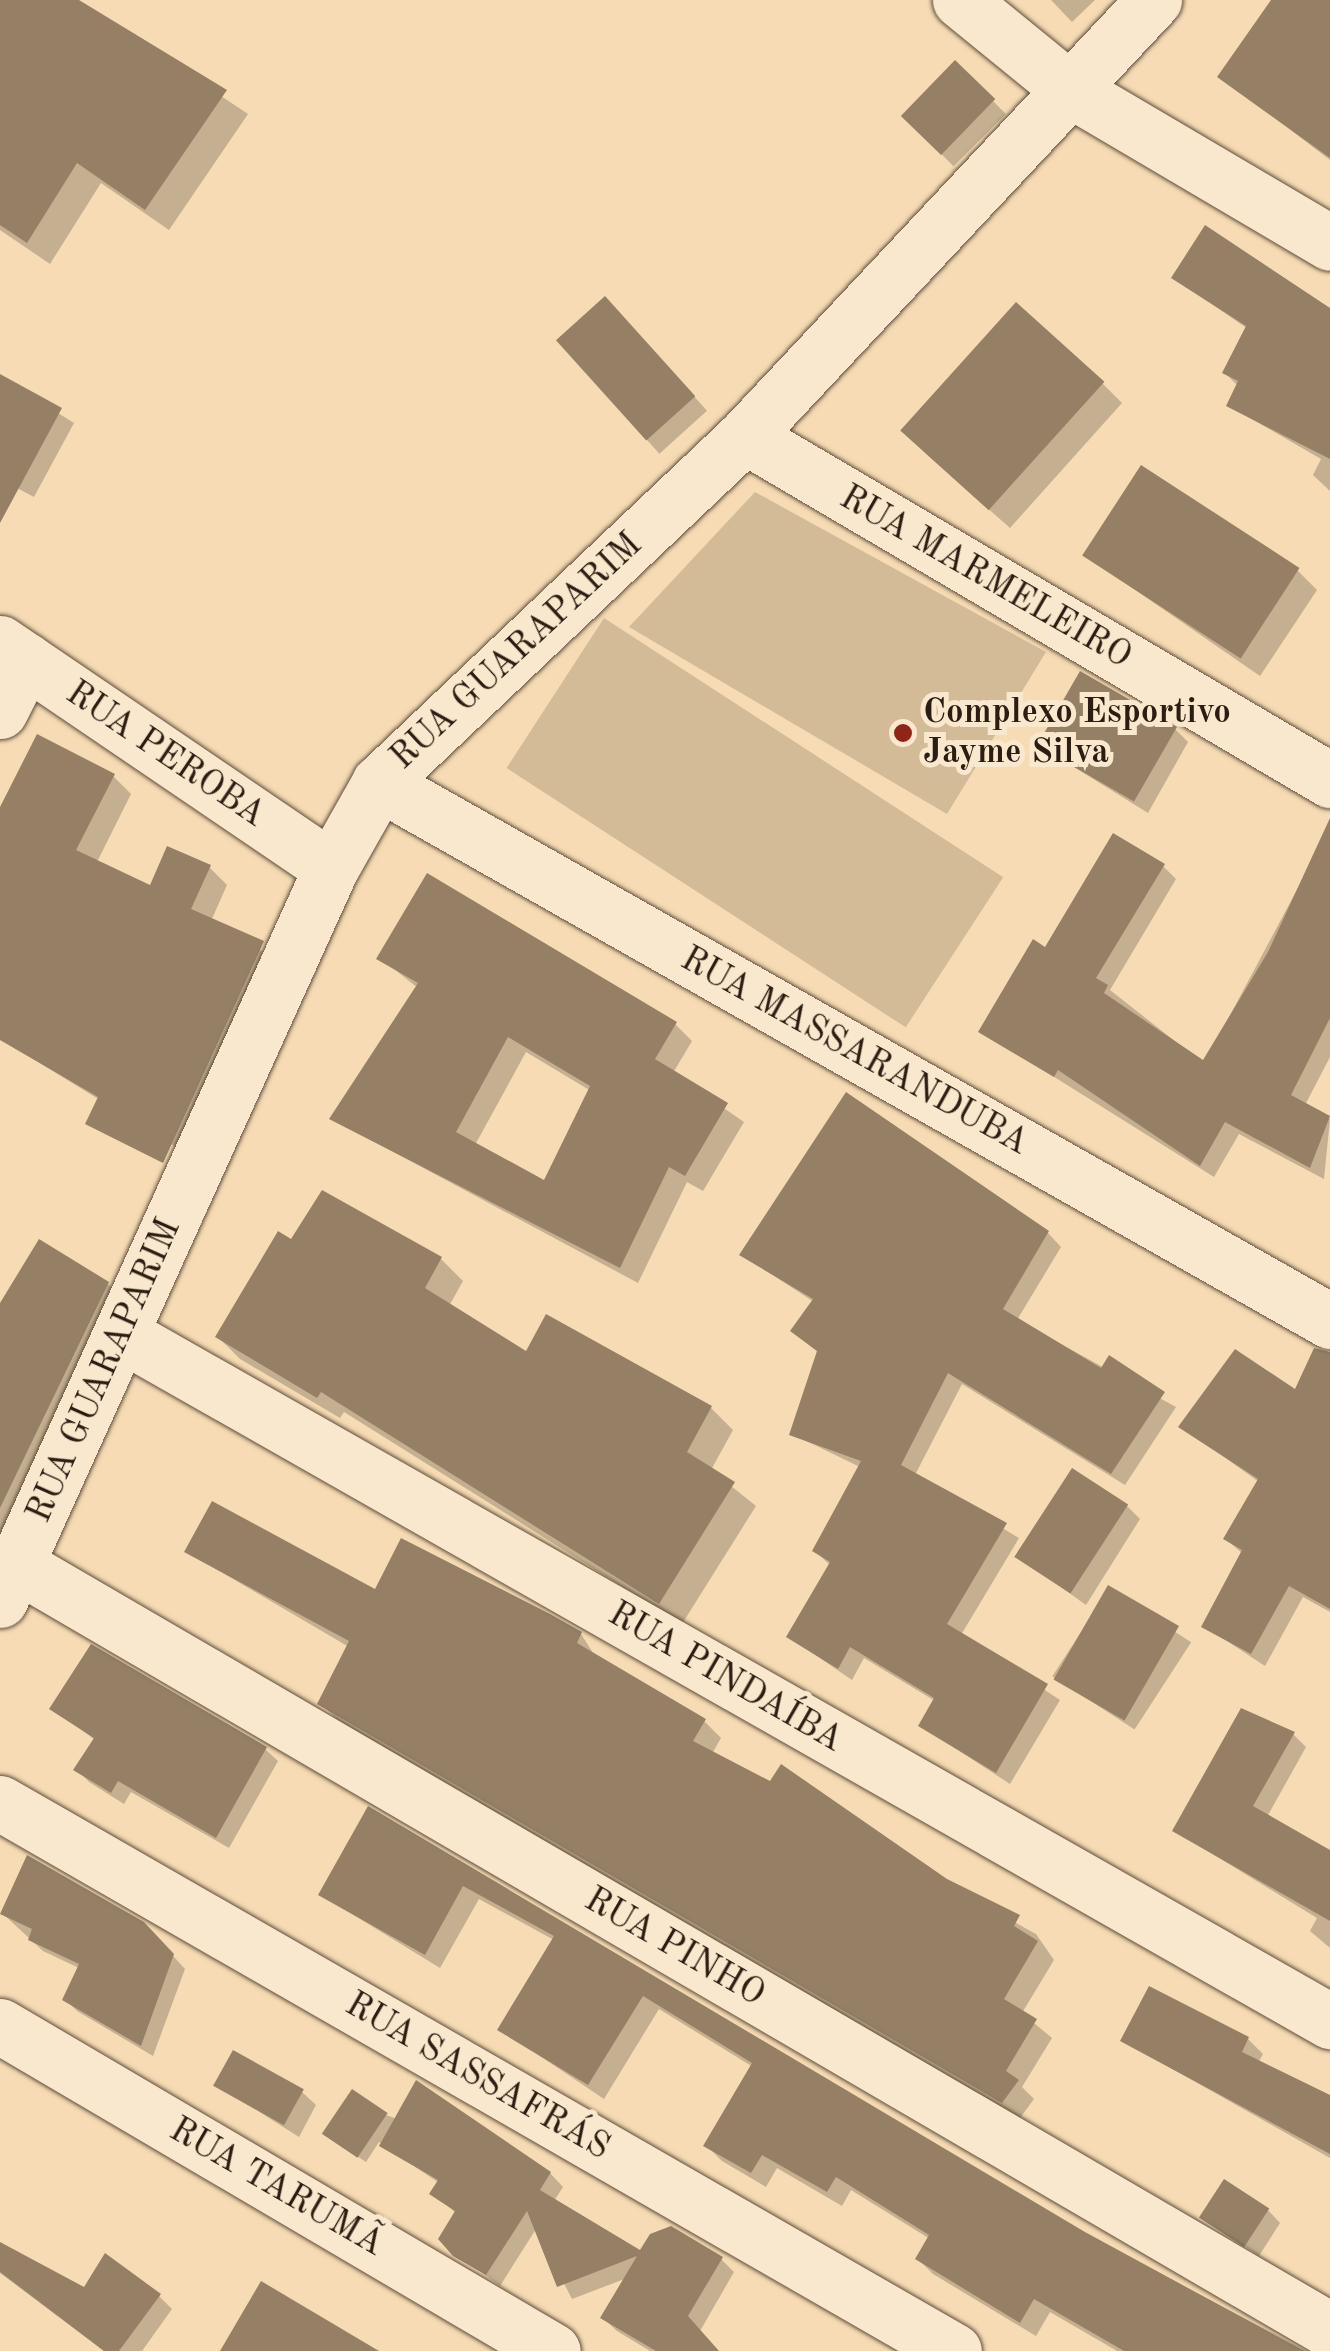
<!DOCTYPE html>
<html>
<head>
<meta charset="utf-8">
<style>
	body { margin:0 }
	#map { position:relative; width:1330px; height:2351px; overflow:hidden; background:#f6dbb4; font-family:"Old Standard TT",serif }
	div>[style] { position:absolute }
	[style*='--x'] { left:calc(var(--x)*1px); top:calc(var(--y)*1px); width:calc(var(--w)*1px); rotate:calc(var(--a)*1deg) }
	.green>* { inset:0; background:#d4bb98; transform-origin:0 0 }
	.shadow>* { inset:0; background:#0003; transform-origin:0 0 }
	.building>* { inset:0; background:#958066; transform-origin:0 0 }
	.roads { filter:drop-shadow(0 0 2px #5e4c3a) drop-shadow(0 0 2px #5e4c3a) }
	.minor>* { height:55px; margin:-27.5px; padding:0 27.5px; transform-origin:27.5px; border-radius:27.5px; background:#f9e8ce }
	.dots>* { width:28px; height:28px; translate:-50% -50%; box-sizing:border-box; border:5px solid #f9e8ce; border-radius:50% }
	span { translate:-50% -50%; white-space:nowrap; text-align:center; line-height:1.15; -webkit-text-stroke:10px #f9e8ce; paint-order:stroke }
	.street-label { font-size:35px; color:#2c1d12 }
	.poi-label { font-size:35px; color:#2c1d12; font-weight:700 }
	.left { translate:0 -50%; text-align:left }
</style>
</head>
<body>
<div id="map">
	<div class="green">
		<i style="clip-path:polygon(755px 492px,1046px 652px,947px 814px,629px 627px)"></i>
		<i style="left:604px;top:618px;width:476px;height:179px;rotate:33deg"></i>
	</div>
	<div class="shadow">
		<i style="clip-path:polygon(0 0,77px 0,248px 114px,169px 230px,101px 183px,50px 264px,0 230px)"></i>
		<i style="clip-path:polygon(1051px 0,1095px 0,1072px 22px)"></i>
		<i style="clip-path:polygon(1274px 0,1330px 0,1330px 160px,1221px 77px)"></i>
		<i style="left:955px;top:63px;width:72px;height:74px;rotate:45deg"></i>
		<i style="clip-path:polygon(1174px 278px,1330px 314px,1330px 491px,1313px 475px,1321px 459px,1229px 406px,1238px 386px,1225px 373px,1248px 329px)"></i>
		<i style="left:618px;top:312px;width:133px;height:64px;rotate:48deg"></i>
		<i style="clip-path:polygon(0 377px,74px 423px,34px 497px,0 479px)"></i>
		<i style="clip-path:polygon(1102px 383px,1122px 403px,1010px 528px,923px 451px)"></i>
		<i style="clip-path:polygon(1086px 556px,1297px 570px,1317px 590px,1260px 676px)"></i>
		<i style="clip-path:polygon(1175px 729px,1188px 742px,1148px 813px,1040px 746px)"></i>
		<i style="clip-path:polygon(113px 776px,131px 794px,97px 862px,151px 889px,209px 867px,227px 885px,211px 921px,280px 962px,192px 1157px,1px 1039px,0 813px)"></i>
		<i style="clip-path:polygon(1317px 852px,1330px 859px,1330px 1057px,1305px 1105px,1330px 1119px,1324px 1179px,1239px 1134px,1214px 1177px,981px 1031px,1046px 950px,1163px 866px,1176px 879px,1110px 990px,1204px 1064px)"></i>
		<i style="clip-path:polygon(evenodd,380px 958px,675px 1024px,692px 1041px,673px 1073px,744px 1122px,703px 1191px,687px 1182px,638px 1283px,332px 1119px,418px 988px,380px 958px,526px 1052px,591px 1091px,545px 1183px,475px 1145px,526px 1052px)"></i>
		<i style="clip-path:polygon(1048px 1233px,1061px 1247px,1017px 1320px,1176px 1407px,1125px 1485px,962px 1384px,915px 1475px,1019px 1538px,961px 1635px,1060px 1700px,1010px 1784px,921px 1726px,935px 1701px,864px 1658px,852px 1680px,789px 1637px,831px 1566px,815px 1551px,860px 1467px,792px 1434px,819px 1353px,793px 1331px,814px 1302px,742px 1255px)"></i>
		<i style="clip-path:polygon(292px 1243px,441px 1259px,463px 1281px,449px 1306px,527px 1354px,547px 1318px,711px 1408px,733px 1430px,711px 1470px,756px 1506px,682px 1624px,344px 1412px,340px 1418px,240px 1359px,218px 1337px)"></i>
		<i style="clip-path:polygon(108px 1284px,130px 1306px,0 1585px,0 1307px)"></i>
		<i style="clip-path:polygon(1330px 1381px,1330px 1612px,1303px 1597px,1265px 1666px,1204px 1626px,1243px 1554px,1226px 1539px,1259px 1482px,1181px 1426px)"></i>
		<i style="clip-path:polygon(1127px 1506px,1140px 1519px,1086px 1605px,1019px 1557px)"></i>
		<i style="clip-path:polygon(187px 1552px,581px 1634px,595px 1656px,704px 1721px,721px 1738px,712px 1754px,1036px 1934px,1054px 1960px,1022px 2013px,1052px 2038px,1022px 2087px,1034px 2099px,1020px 2118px,338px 1720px,320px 1703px,349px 1647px)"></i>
		<i style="left:1109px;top:1589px;width:98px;height:104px;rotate:33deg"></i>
		<i style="clip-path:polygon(52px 1708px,265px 1749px,278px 1761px,229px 1848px,131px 1792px,124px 1804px,89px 1782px,77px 1769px,95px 1740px)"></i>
		<i style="clip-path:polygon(1293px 1734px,1306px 1747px,1267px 1817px,1330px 1853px,1330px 1948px,1310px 1931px,1317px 1918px,1175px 1831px)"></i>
		<i style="clip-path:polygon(369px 1809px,1084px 2234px,1307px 2351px,1117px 2351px,1050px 2312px,1036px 2336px,933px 2274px,918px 2259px,930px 2239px,851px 2190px,842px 2206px,777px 2168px,766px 2187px,722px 2161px,707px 2146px,753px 2067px,659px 2009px,604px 2099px,500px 2029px,554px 1940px,479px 1899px,440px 1968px,321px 1895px)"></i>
		<i style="clip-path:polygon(1px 1912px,156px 1937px,185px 1969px,153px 2056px,77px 2011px,65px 1999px,79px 1968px,43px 1951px)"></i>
		<i style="clip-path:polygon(1248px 2039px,1263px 2054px,1258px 2063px,1330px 2101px,1330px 2158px,1123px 2041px)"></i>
		<i style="clip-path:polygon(217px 2085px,302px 2092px,316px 2105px,299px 2137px)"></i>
		<i style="clip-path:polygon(386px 2115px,550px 2173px,563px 2187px,554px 2201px,641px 2254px,721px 2259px,734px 2272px,700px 2331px,717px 2351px,650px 2351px,617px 2331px,603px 2318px,627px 2278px,572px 2299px,536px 2229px,500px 2286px,454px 2252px,457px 2214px,433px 2193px,439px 2183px,379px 2142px,366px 2162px,332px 2140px)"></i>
		<i style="clip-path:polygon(1267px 2209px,1280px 2223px,1259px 2256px,1203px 2217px)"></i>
		<i style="clip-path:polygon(0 2245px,85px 2291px,159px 2296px,172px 2309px,142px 2351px,104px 2351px,0 2273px)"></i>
	</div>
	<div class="building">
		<i style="clip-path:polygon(0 0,79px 0,227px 90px,145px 210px,77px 163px,27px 243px,0 225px)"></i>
		<i style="clip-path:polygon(1271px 0,1330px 0,1330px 158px,1217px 77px)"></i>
		<i style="left:955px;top:60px;width:56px;height:78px;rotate:44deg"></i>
		<i style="clip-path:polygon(1205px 225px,1330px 308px,1330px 459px,1226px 406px,1238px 381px,1222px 373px,1246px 326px,1171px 278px)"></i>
		<i style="left:605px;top:296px;width:135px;height:66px;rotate:48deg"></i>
		<i style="left:1016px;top:302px;width:119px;height:173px;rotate:42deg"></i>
		<i style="clip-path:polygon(0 374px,62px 408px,0 523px)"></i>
		<i style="left:1141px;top:465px;width:189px;height:108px;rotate:33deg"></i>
		<i style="left:1080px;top:671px;width:112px;height:86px;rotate:30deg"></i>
		<i style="clip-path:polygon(37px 734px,115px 774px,76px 850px,150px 885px,167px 846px,211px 865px,191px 909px,264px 941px,163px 1163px,85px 1124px,98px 1097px,0 1040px,0 807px)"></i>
		<i style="clip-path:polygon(1330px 818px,1330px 1018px,1291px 1095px,1330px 1116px,1310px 1168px,1225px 1122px,1200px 1166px,1058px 1070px,1054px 1077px,978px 1032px,1033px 939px,1045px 947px,1113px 833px,1165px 864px,1096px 978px,1108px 985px,1104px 993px,1203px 1060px,1268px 952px)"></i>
		<i style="clip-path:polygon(evenodd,427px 873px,677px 1022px,655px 1059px,728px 1103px,685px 1176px,669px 1167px,620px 1268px,329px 1119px,418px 983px,376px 959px,427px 873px,508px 1037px,590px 1086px,544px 1180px,456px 1132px,508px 1037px)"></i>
		<i style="clip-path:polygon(846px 1092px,1049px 1231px,1003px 1309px,1101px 1368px,1109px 1355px,1165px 1392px,1111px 1474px,948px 1373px,901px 1465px,1007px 1523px,947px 1624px,1048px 1684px,996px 1773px,918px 1726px,934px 1698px,850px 1647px,838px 1669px,786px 1637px,830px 1562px,812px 1551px,861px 1461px,789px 1435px,817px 1351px,790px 1331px,813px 1299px,739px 1255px)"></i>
		<i style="clip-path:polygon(322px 1190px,442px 1257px,425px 1288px,526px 1351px,546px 1314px,712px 1406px,687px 1452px,735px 1482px,659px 1604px,321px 1392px,317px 1398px,215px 1337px,278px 1231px,291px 1239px)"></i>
		<i style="clip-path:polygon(39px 1239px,109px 1282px,0 1508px,0 1303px)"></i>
		<i style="clip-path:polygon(1314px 1348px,1330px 1352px,1330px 1609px,1289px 1586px,1251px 1654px,1201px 1627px,1242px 1550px,1223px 1539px,1258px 1479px,1178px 1427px,1235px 1349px,1295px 1389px)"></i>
		<i style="left:1072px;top:1468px;width:67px;height:106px;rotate:33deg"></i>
		<i style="clip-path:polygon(212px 1501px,375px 1589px,401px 1538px,550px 1614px,582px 1632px,577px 1643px,706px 1719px,693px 1741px,770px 1781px,781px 1764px,947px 1879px,1020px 1915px,1014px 1926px,1038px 1941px,1004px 1999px,1037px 2019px,1006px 2071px,1019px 2080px,1002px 2103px,317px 1704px,349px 1641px,184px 1552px)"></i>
		<i style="left:1108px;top:1585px;width:82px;height:109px;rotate:30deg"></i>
		<i style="clip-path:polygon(91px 1644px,267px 1747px,216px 1838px,118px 1781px,111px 1793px,73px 1770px,94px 1738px,49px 1709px)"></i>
		<i style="clip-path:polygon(1241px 1708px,1295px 1732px,1253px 1806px,1330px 1850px,1330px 1921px,1172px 1831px)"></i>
		<i style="clip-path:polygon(368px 1806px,1085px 2232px,1304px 2351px,1124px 2351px,1034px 2299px,1020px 2323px,915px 2259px,929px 2235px,836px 2177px,827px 2192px,762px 2155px,751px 2173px,703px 2146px,752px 2063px,643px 1996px,588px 2085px,497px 2030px,554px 1936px,463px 1886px,425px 1955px,318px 1895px)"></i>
		<i style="clip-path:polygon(27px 1855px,144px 1922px,174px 1954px,141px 2046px,62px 2000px,79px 1964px,28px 1940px,32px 1929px,0 1914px)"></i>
		<i style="clip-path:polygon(1149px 1986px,1249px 2037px,1242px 2052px,1330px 2095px,1330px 2154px,1120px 2041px)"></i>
		<i style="left:233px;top:2050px;width:81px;height:41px;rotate:29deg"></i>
		<i style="clip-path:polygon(416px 2080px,551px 2172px,540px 2190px,640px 2250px,650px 2234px,671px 2226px,723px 2257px,688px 2316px,719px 2351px,656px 2351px,600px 2318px,637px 2256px,557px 2287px,527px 2211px,486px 2275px,453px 2256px,438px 2239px,455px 2211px,429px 2194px,438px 2180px,379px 2146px)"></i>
		<i style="left:352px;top:2089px;width:43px;height:54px;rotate:34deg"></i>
		<i style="left:1224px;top:2179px;width:54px;height:46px;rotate:33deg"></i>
		<i style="clip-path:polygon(0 2242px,84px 2287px,105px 2253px,161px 2294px,119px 2351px,104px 2351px,0 2272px)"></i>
		<i style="clip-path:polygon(261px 2281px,379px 2351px,220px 2351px)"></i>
	</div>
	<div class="roads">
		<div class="minor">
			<i style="--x:960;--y:0;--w:141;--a:39.2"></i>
			<i style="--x:1069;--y:89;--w:303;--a:30.5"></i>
			<i style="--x:745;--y:436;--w:679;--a:30.46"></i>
			<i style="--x:0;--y:643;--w:400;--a:34.2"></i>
			<i style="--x:0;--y:711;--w:57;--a:-63"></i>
			<i style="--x:379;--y:783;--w:1093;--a:29.5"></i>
			<i style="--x:121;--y:1334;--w:1391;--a:29.61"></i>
			<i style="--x:17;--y:1565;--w:1520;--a:30.23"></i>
			<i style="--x:0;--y:1600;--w:803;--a:-65.67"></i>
			<i style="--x:331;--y:868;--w:98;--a:-60.5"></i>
			<i style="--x:379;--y:783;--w:504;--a:-43.47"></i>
			<i style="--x:745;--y:436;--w:598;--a:-46.83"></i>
			<i style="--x:0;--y:1803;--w:1100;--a:29.87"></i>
			<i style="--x:0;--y:2026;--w:641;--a:30.44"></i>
		</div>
	</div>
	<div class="dots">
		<i style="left:903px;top:733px;background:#8f2418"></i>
	</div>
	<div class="street-label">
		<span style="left:985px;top:578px;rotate:30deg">RUA MARMELEIRO</span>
		<span style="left:517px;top:652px;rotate:-43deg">RUA GUARAPARIM</span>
		<span style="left:165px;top:755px;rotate:34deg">RUA PEROBA</span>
		<span style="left:854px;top:1052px;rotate:29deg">RUA MASSARANDUBA</span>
		<span style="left:105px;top:1371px;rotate:-66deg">RUA GUARAPARIM</span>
		<span style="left:725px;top:1678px;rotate:30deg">RUA PINDAÍBA</span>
		<span style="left:674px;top:1948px;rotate:30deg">RUA PINHO</span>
		<span style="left:477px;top:2077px;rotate:30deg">RUA SASSAFRÁS</span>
		<span style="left:276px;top:2188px;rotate:30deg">RUA TARUMÃ</span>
	</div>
	<div class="poi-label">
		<span class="left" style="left:923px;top:733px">Complexo Esportivo<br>Jayme Silva</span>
	</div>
</div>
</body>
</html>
